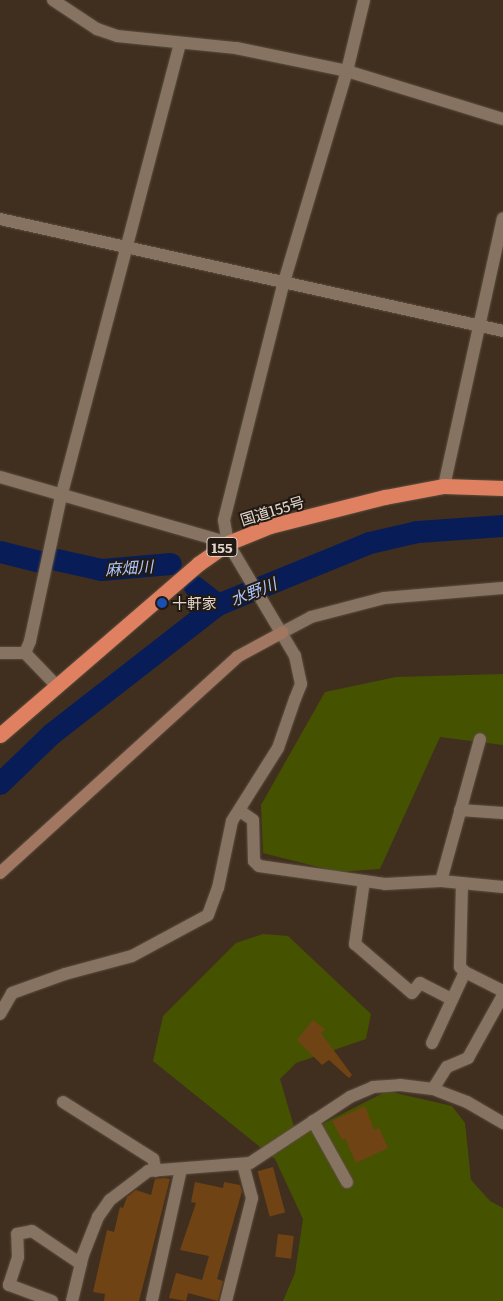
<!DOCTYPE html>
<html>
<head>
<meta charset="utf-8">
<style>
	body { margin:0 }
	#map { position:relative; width:503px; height:1301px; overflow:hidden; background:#402f1f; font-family:Literata,"Noto Sans JP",serif }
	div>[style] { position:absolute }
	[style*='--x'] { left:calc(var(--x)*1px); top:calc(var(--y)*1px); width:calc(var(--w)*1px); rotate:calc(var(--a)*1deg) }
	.green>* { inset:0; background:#455200 }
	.river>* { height:22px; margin:-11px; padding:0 11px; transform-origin:11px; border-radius:11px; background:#081d57 }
	.building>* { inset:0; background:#6f4313; transform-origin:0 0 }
	.roads { filter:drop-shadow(0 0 1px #5b4d3f) drop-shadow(0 0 1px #5b4d3f) }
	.street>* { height:12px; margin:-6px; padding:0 6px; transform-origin:6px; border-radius:6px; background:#877361 }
	.secondary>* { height:12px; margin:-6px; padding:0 6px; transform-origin:6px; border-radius:6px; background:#a17761 }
	.highway>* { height:15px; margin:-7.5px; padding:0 7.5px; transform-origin:7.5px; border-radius:7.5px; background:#df8061 }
	.dots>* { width:14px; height:14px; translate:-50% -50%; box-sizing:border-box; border:2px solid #211912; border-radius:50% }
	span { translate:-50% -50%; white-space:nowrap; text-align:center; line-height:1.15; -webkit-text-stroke:4px #211912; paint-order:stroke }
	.shield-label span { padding:1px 4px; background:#211912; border:1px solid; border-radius:4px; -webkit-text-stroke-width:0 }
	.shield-label { font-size:14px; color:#e2d7cd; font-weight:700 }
	.street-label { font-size:15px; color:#e2d7cd }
	.poi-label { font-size:15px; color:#e2d7cd }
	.left { translate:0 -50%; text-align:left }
	.water-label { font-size:16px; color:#acc7fe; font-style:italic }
</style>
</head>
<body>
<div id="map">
	<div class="green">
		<i style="clip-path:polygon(503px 674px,503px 745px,440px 737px,380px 869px,338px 872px,263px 853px,261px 805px,325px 692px,396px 677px)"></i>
		<i style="clip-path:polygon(263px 934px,288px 936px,371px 1014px,366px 1039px,296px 1063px,280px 1079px,297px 1137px,387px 1091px,452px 1106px,465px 1123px,471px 1180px,490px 1201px,503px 1208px,503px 1301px,283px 1301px,295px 1273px,303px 1219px,275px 1159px,153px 1061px,163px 1016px,236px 943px)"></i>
	</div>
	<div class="river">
		<i style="--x:0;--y:552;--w:41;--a:14"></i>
		<i style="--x:57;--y:560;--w:46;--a:12.5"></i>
		<i style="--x:102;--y:570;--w:69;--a:-5"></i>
		<i style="--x:195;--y:587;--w:29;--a:38"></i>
		<i style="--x:0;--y:784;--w:72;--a:-43.9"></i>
		<i style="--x:52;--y:734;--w:210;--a:-37.9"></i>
		<i style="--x:218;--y:605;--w:164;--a:-22.2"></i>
		<i style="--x:370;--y:543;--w:49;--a:-12.9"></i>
		<i style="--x:418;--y:532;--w:85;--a:-4"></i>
	</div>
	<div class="building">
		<i style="clip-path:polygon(313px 1020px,325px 1029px,321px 1033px,352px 1075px,349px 1078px,329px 1060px,322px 1065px,297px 1040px)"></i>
		<i style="clip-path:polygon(365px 1106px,374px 1130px,379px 1128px,388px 1148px,356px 1163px,345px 1138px,342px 1140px,332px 1121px)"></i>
		<i style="left:273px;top:1167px;width:47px;height:16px;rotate:75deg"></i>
		<i style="clip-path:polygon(165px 1178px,170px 1179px,139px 1301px,104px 1301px,105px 1294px,93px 1292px,107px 1230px,114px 1232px,120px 1207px,123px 1208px,127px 1197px,136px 1190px,151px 1195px,155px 1179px)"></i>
		<i style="clip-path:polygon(195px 1182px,223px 1188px,224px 1182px,240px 1185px,242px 1191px,217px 1279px,223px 1281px,218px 1301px,188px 1293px,186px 1301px,169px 1298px,176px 1273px,202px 1280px,209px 1256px,180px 1250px,196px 1203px,191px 1202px)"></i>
		<i style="left:278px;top:1234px;width:16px;height:23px;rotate:7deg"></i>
	</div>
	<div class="roads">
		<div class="street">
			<i style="--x:53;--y:0;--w:53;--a:33.4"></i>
			<i style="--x:97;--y:29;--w:21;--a:19"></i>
			<i style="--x:117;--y:36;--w:120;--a:5.8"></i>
			<i style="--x:236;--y:48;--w:113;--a:11.7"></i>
			<i style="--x:347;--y:71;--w:163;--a:17.1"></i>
			<i style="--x:0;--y:219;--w:515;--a:12.55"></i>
			<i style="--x:0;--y:477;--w:237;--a:16.1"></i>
			<i style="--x:444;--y:486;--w:274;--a:-77.6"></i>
			<i style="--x:283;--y:632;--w:32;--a:-28"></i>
			<i style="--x:311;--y:617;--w:75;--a:-14.6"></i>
			<i style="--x:384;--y:598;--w:119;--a:-4.8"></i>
			<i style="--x:0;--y:653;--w:25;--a:0"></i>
			<i style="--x:25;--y:653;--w:45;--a:45.9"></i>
			<i style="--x:25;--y:653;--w:13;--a:-67"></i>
			<i style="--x:30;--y:641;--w:147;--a:-77.9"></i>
			<i style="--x:61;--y:497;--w:467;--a:-75.3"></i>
			<i style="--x:460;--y:810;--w:43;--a:4"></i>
			<i style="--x:240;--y:811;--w:16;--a:35"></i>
			<i style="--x:253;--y:820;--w:41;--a:88.6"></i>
			<i style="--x:254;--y:861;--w:7;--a:45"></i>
			<i style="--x:259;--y:866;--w:127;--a:8.1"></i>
			<i style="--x:385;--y:884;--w:56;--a:-3.1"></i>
			<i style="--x:441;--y:881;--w:62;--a:5.5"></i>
			<i style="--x:364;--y:881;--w:64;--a:98.1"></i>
			<i style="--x:355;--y:944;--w:75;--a:40.7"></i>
			<i style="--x:412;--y:993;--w:13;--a:-51"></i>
			<i style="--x:420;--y:983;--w:36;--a:27"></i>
			<i style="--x:441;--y:881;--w:147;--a:-74.6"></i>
			<i style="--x:462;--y:883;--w:84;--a:91.4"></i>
			<i style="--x:460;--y:967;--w:7;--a:45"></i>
			<i style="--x:465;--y:972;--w:42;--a:26.6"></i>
			<i style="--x:0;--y:1014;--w:24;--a:-60"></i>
			<i style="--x:12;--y:993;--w:56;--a:-19.7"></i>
			<i style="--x:65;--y:974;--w:69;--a:-15"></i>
			<i style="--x:132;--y:956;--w:86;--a:-28.3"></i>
			<i style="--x:208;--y:915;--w:29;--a:-70"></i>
			<i style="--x:218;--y:888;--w:68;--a:-78.2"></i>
			<i style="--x:232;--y:821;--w:86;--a:-57.8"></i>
			<i style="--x:278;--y:748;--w:52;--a:-70.9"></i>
			<i style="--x:295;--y:699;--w:16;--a:-68"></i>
			<i style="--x:301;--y:684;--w:29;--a:-102"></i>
			<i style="--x:295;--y:656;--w:131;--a:-120.7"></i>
			<i style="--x:228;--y:543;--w:23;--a:-100"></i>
			<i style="--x:224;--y:520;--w:245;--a:-75.9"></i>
			<i style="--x:284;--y:282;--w:220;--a:-73.4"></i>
			<i style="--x:347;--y:71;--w:73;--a:-76.5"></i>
			<i style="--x:432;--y:1043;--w:78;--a:-65.1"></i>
			<i style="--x:433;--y:1089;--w:26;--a:-58"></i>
			<i style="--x:447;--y:1067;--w:23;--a:-23"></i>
			<i style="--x:468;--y:1058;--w:72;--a:-60.9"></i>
			<i style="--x:63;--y:1102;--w:107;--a:32.3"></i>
			<i style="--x:153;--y:1159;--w:12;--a:76"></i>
			<i style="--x:313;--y:1121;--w:70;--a:60.9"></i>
			<i style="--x:152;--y:1300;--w:134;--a:-77.5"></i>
			<i style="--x:52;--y:1301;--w:46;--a:-159.6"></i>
			<i style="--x:9;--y:1285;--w:29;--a:-72"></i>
			<i style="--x:18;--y:1257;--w:23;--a:-92"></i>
			<i style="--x:17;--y:1234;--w:15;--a:-11"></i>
			<i style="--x:32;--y:1231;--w:59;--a:34"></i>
			<i style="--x:72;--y:1301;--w:47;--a:-76.6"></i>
			<i style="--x:83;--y:1255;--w:41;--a:-68.5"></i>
			<i style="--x:98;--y:1217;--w:21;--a:-55"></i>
			<i style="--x:110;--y:1200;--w:48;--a:-37.3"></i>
			<i style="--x:148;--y:1171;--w:102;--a:-4.5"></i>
			<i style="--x:250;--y:1163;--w:120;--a:-33.4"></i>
			<i style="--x:350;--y:1097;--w:25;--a:-23"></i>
			<i style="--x:373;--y:1087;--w:27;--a:-4"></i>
			<i style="--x:400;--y:1085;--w:33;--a:7"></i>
			<i style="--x:433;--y:1089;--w:36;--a:21"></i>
			<i style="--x:467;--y:1102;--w:42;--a:30.3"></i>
			<i style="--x:226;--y:1301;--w:106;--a:-75.8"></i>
			<i style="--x:252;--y:1198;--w:34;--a:-105"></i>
		</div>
		<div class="secondary">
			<i style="--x:0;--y:873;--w:321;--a:-42.3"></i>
			<i style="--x:237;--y:657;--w:52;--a:-28.5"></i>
		</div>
		<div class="highway">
			<i style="--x:0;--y:735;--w:262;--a:-40.8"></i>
			<i style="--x:198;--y:564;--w:37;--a:-35"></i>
			<i style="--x:228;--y:543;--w:45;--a:-22"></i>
			<i style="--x:270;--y:526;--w:119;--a:-14.2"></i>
			<i style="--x:385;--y:497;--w:60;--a:-10.6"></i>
			<i style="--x:444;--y:486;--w:59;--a:1.9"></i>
		</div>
	</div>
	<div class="dots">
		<i style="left:162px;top:603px;background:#1a4fb4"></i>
	</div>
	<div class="shield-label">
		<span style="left:222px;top:547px">155</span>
	</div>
	<div class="street-label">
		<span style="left:272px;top:510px;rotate:-17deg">国道155号</span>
	</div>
	<div class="poi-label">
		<span class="left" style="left:172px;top:603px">十軒家</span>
	</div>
	<div class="water-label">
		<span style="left:129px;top:567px;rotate:-4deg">麻畑川</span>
		<span style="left:253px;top:591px;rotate:-22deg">水野川</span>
	</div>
</div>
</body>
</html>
